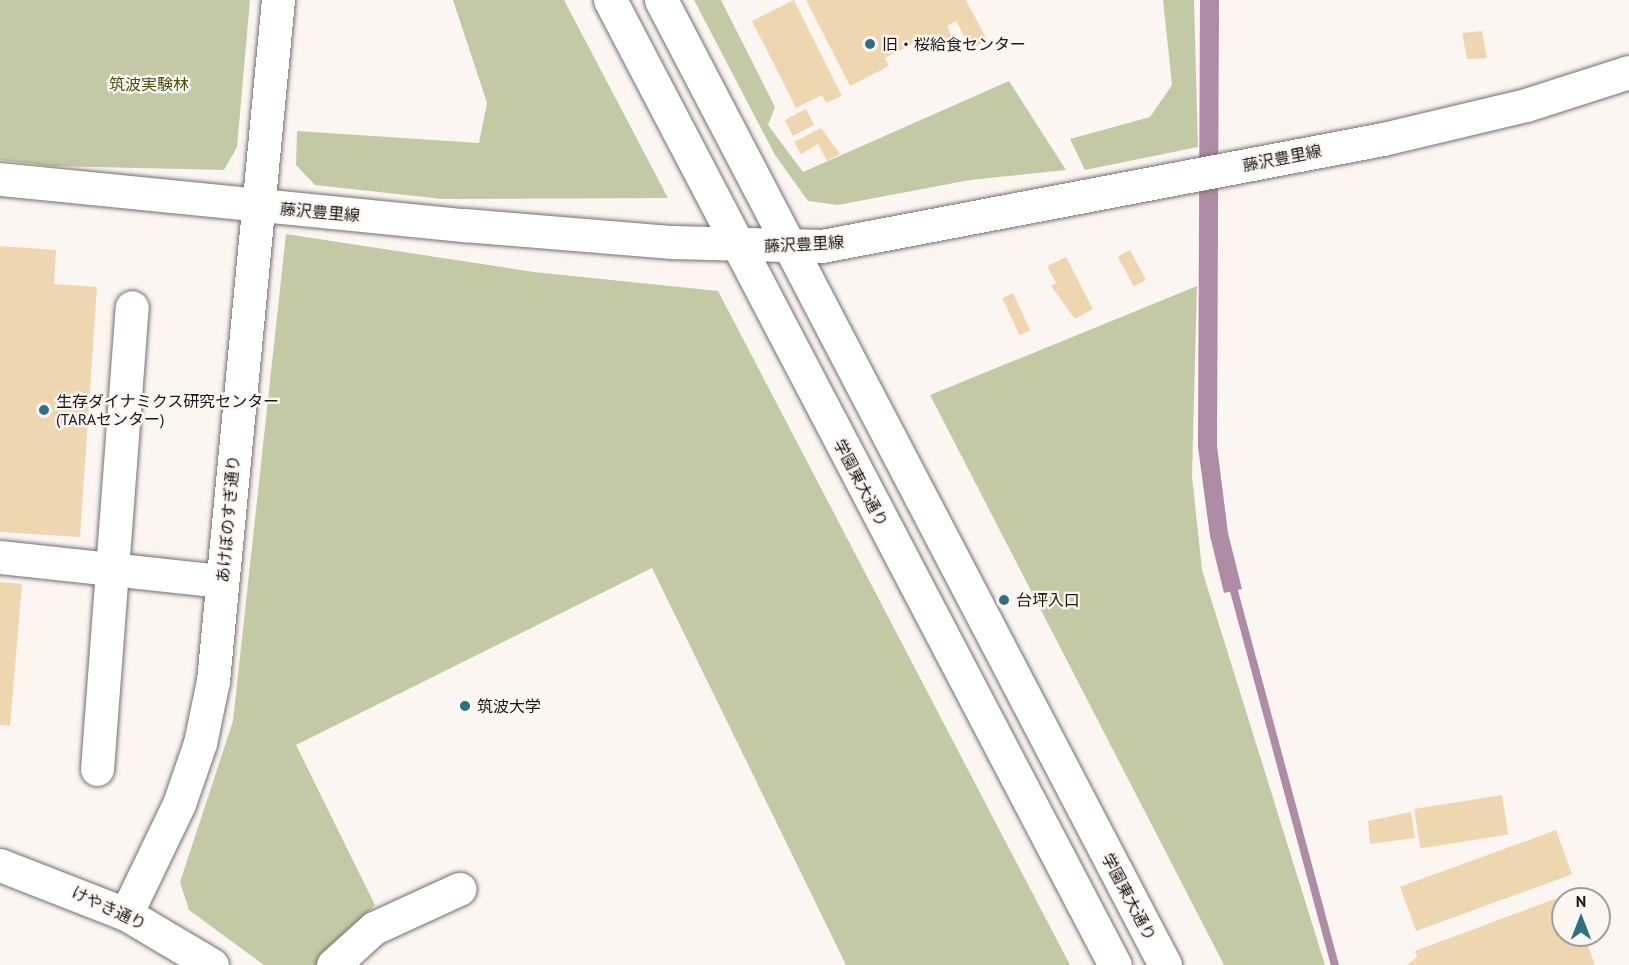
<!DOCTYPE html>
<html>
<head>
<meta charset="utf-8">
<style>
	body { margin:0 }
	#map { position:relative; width:1629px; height:965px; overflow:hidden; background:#fcf6f3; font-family:"PT Sans","Noto Sans JP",sans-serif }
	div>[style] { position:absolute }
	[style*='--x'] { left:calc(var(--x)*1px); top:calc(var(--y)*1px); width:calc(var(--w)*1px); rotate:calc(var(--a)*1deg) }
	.green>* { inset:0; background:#c4c9a5 }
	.water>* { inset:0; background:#af8ca6 }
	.stream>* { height:8px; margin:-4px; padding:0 4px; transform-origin:4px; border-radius:4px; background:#af8ca6 }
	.building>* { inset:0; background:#eed6b1; transform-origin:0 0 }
	.roads { filter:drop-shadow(0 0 2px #756f6d) drop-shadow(0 0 2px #756f6d) }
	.minor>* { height:33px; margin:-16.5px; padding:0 16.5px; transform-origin:16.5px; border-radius:16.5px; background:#fff }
	.major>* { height:33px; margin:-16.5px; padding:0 16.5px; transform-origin:16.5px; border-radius:16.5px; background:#fff }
	.dots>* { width:16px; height:16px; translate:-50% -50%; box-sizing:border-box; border:3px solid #fcf6f3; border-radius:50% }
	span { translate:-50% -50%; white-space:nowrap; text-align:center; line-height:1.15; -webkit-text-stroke:4.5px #fcf6f3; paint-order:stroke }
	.poi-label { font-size:16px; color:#1b1817 }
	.left { translate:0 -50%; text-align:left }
	.park-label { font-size:16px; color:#4b4f0c }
	.street-label { font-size:16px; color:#1b1817 }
	.north { position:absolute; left:1551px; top:887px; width:60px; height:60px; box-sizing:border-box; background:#fcf6f3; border:2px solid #a29d9b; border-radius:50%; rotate:0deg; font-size:16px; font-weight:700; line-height:24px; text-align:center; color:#1b1817 }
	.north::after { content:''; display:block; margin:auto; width:21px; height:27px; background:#2d7081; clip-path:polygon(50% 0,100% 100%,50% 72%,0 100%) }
</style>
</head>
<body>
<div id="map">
	<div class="green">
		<i style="clip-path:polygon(0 0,250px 0,237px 147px,224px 170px,52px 166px,0 160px)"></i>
		<i style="clip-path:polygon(453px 0,564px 0,668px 198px,442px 199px,315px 185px,296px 165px,297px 131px,479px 143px,487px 103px)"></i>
		<i style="clip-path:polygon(694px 0,721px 0,775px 107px,768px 125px,803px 172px,1009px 81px,1066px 170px,970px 180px,838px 205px,808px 201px,775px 155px)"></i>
		<i style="clip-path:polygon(1163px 0,1194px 0,1198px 147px,1085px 170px,1070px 139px,1150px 117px,1172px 85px)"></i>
		<i style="clip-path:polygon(286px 234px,534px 272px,718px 291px,1070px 965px,846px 965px,652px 568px,296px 745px,375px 905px,316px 965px,264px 965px,189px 910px,180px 882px,233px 721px)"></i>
		<i style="clip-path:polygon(1197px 286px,1192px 476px,1202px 570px,1325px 965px,1224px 965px,930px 395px)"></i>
	</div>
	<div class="water">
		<i style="clip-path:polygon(1200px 0,1219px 0,1217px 446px,1228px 533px,1242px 589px,1224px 593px,1210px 536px,1198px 447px)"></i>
	</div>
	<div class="stream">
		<i style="--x:1231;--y:580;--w:399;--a:74.9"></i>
	</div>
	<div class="building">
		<i style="clip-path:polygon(794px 0,842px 96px,826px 103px,822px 95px,796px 108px,752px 21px)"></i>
		<i style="clip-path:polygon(806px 0,966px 0,987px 40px,971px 49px,956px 21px,947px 26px,952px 37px,929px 48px,924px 38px,885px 58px,889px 66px,850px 86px)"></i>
		<i style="clip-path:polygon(1482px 31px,1487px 58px,1467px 59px,1462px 33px)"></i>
		<i style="left:806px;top:109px;width:18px;height:24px;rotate:63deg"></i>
		<i style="clip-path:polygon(821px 128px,840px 154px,827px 161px,818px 144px,801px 154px,794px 142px)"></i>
		<i style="clip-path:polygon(0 246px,56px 250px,54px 284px,97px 287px,80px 537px,0 532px)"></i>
		<i style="left:1130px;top:250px;width:34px;height:14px;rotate:62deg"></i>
		<i style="clip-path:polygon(1066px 257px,1093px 309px,1075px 319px,1051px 286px,1056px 283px,1047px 266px)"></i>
		<i style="left:1013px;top:293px;width:41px;height:12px;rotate:65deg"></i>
		<i style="clip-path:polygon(0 582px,22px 584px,10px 726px,0 725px)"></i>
		<i style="left:1502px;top:795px;width:40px;height:89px;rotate:81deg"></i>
		<i style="clip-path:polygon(1411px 812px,1415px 838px,1370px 844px,1368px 821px)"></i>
		<i style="left:1556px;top:830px;width:47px;height:166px;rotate:70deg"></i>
		<i style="clip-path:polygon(1568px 894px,1570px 899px,1563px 899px,1563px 935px,1584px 935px,1595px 965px,1407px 965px,1417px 957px,1415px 951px)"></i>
	</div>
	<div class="roads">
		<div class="minor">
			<i style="--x:0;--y:557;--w:223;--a:6.2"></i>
			<i style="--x:97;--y:769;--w:463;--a:-85.7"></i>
			<i style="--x:0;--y:865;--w:135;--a:21.3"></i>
			<i style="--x:126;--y:914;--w:100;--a:30.7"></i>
			<i style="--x:126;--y:914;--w:122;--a:-64.3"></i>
			<i style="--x:179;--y:804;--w:65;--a:-71"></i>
			<i style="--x:200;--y:743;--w:63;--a:-78.2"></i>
			<i style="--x:213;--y:681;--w:684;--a:-84.55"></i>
			<i style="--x:333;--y:965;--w:55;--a:-42.1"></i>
			<i style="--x:374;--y:928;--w:94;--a:-24.6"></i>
		</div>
		<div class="major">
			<i style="--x:610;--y:0;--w:1089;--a:62.38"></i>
			<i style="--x:661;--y:0;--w:1089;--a:62.42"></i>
			<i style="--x:0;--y:179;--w:466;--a:5.7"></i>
			<i style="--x:464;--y:225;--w:209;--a:4.7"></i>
			<i style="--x:672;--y:242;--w:150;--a:1.5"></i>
			<i style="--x:822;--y:246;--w:571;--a:-10.8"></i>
			<i style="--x:1383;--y:139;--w:147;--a:-13.4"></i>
			<i style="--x:1526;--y:105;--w:108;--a:-17.8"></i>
		</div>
	</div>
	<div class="dots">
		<i style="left:870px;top:44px;background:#2d7081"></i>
		<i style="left:44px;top:410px;background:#2d7081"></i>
		<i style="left:1004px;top:600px;background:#2d7081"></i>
		<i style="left:465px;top:706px;background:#2d7081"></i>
	</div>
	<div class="poi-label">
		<span class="left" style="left:882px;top:44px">旧・桜給食センター</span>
		<span class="left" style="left:56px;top:410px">生存ダイナミクス研究センター<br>(TARAセンター)</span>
		<span class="left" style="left:1016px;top:600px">台坪入口</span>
		<span class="left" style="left:477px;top:706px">筑波大学</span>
	</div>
	<div class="park-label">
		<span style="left:149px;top:84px">筑波実験林</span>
	</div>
	<div class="street-label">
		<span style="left:1282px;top:158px;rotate:-11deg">藤沢豊里線</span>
		<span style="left:320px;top:212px;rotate:5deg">藤沢豊里線</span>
		<span style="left:804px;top:244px;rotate:-3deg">藤沢豊里線</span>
		<span style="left:861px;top:483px;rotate:62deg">学園東大通り</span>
		<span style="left:228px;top:519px;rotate:-85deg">あけぼのすぎ通り</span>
		<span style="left:1129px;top:897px;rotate:62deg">学園東大通り</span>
		<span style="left:109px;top:908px;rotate:25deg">けやき通り</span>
	</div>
	<div class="north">N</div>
</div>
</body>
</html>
